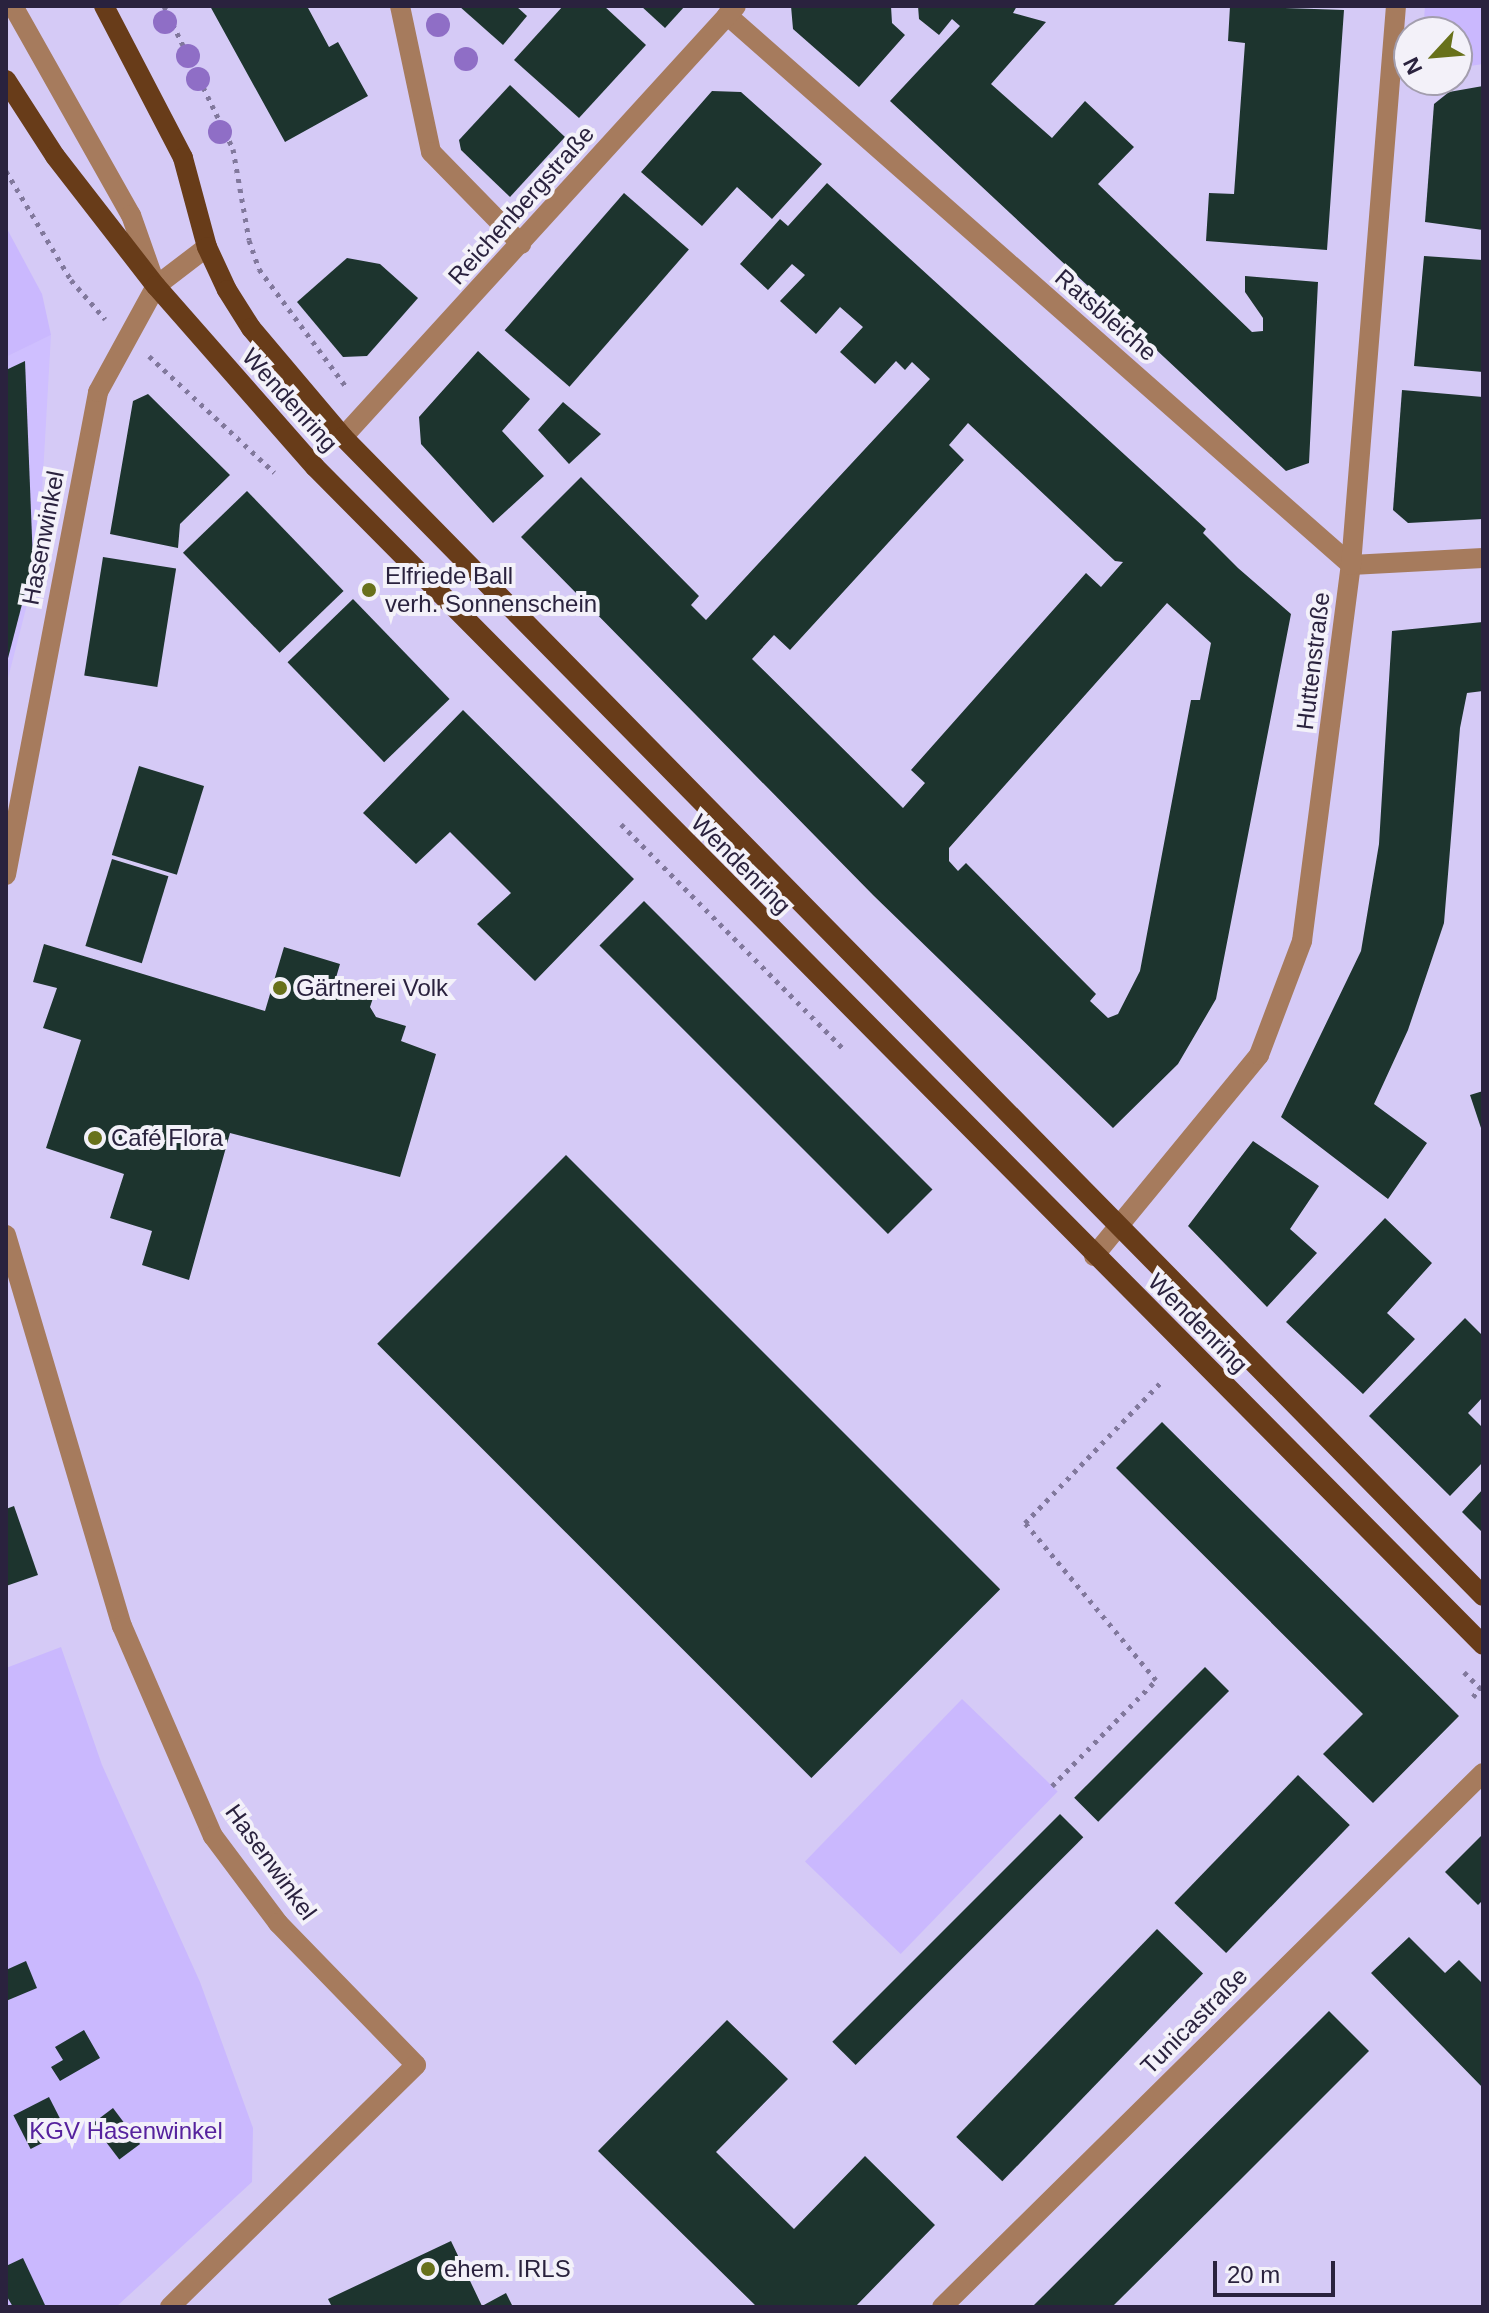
<!DOCTYPE html>
<html>
<head>
<meta charset="utf-8">
<style>
	body { margin:0 }
	#map { position:relative; width:1489px; height:2313px; overflow:hidden; background:#d5caf6; font-family:Arial,sans-serif }
	div>[style] { position:absolute }
	[style*='--x'] { left:calc(var(--x)*1px); top:calc(var(--y)*1px); width:calc(var(--w)*1px); rotate:calc(var(--a)*1deg) }
	.built>* { inset:0; background:#cfbfff }
	.green>* { inset:0; background:#cab8fe; transform-origin:0 0 }
	.building>* { inset:0; background:#1d342e; transform-origin:0 0 }
	.path>* { height:5px; margin-top:-2.5px; transform-origin:0; background:repeating-linear-gradient(90deg,#81789c 0 4px,transparent 0 10px) }
	.minor>* { height:20px; margin:-10px; padding:0 10px; transform-origin:10px; border-radius:10px; background:#a67b5d }
	.major>* { height:20px; margin:-10px; padding:0 10px; transform-origin:10px; border-radius:10px; background:#683c19 }
	.trees>* { width:24px; height:24px; margin:-12px; border-radius:50%; background:#8f6ec6 }
	.dots>* { width:22px; height:22px; translate:-50% -50%; box-sizing:border-box; border:4px solid #f3f1f9; border-radius:50% }
	span { translate:-50% -50%; white-space:nowrap; text-align:center; line-height:1.15; -webkit-text-stroke:8px #f3f1f9; paint-order:stroke }
	.street-label { font-size:24px; color:#2a223e }
	.poi-label { font-size:24px; color:#2a223e }
	.left { translate:0 -50%; text-align:left }
	.park-label { font-size:24px; color:#56229e }
	.frame { position:absolute; inset:0; border:8px solid #2a223e; pointer-events:none }
	.north { position:absolute; left:1393px; top:16px; width:80px; height:80px; box-sizing:border-box; background:#f3f1f9; border:2px solid #a39eae; border-radius:50%; rotate:244deg; font-size:22px; font-weight:700; line-height:32px; text-align:center; color:#2a223e }
	.north::after { content:''; display:block; margin:auto; width:28px; height:36px; background:#68711b; clip-path:polygon(50% 0,100% 100%,50% 72%,0 100%) }
	.scale { position:absolute; left:1213px; top:2261px; width:122px; height:36px; box-sizing:border-box; border:4px solid #2a223e; border-top:0; padding-left:10px; font-size:24px; line-height:28px; white-space:nowrap; color:#2a223e; -webkit-text-stroke:6px #f3f1f9; paint-order:stroke }
</style>
</head>
<body>
<div id="map">
	<div class="built">
		<i style="clip-path:polygon(51px 335px,38px 562px,6px 686px,6px 357px)"></i>
	</div>
	<div class="green">
		<i style="clip-path:polygon(1425px 6px,1483px 6px,1483px 64px,1457px 68px,1457px 32px,1423px 32px)"></i>
		<i style="clip-path:polygon(6px 227px,42px 294px,51px 335px,6px 357px)"></i>
		<i style="clip-path:polygon(61px 1647px,102px 1765px,200px 1982px,253px 2128px,252px 2182px,116px 2307px,6px 2307px,6px 1668px)"></i>
		<i style="left:962px;top:1699px;width:133px;height:226px;rotate:44deg"></i>
	</div>
	<div class="building">
		<i style="clip-path:polygon(210px 6px,307px 6px,329px 47px,338px 42px,368px 96px,285px 142px)"></i>
		<i style="clip-path:polygon(459px 6px,516px 6px,527px 16px,503px 45px)"></i>
		<i style="clip-path:polygon(563px 6px,604px 6px,646px 45px,579px 118px,514px 60px)"></i>
		<i style="clip-path:polygon(641px 6px,685px 6px,665px 28px)"></i>
		<i style="clip-path:polygon(791px 6px,891px 6px,892px 23px,905px 35px,859px 87px,793px 29px)"></i>
		<i style="clip-path:polygon(918px 6px,1017px 6px,1013px 13px,1046px 22px,991px 84px,1052px 138px,1085px 101px,1134px 147px,1098px 184px,1252px 332px,1263px 331px,1263px 318px,1245px 292px,1245px 276px,1318px 282px,1309px 463px,1286px 471px,890px 101px,960px 26px,952px 19px,939px 35px,919px 19px)"></i>
		<i style="clip-path:polygon(1230px 6px,1344px 10px,1327px 250px,1206px 241px,1209px 193px,1234px 194px,1245px 43px,1228px 41px)"></i>
		<i style="clip-path:polygon(510px 85px,565px 137px,510px 197px,461px 150px,459px 140px)"></i>
		<i style="clip-path:polygon(1483px 86px,1483px 230px,1425px 222px,1434px 104px,1449px 92px)"></i>
		<i style="clip-path:polygon(712px 91px,741px 92px,822px 164px,772px 219px,737px 187px,702px 226px,641px 172px)"></i>
		<i style="clip-path:polygon(evenodd,827px 183px,1206px 529px,1203px 533px,1238px 568px,1291px 614px,1216px 999px,1178px 1064px,1113px 1128px,873px 895px,521px 537px,581px 477px,699px 596px,691px 605px,706px 620px,930px 379px,912px 362px,905px 370px,896px 361px,875px 384px,840px 352px,863px 327px,840px 307px,816px 334px,780px 301px,805px 275px,792px 264px,768px 290px,740px 264px,780px 219px,788px 226px,827px 183px,968px 423px,1115px 561px,1123px 562px,1101px 587px,1086px 573px,911px 770px,925px 783px,903px 808px,752px 659px,774px 635px,790px 650px,964px 460px,949px 445px,968px 423px,827px 183px,1167px 603px,1211px 643px,1200px 700px,1191px 700px,1140px 971px,1118px 1014px,1108px 1018px,1090px 1001px,1096px 994px,966px 863px,958px 871px,949px 861px,949px 848px,1167px 603px)"></i>
		<i style="left:624px;top:193px;width:86px;height:182px;rotate:41deg"></i>
		<i style="clip-path:polygon(1424px 256px,1483px 260px,1483px 372px,1414px 366px)"></i>
		<i style="clip-path:polygon(347px 258px,380px 264px,418px 298px,367px 356px,343px 357px,297px 302px)"></i>
		<i style="clip-path:polygon(478px 351px,530px 399px,502px 431px,544px 476px,493px 523px,421px 444px,419px 417px)"></i>
		<i style="clip-path:polygon(25px 361px,33px 562px,7px 662px,6px 370px)"></i>
		<i style="clip-path:polygon(1402px 390px,1483px 397px,1483px 519px,1408px 523px,1393px 510px)"></i>
		<i style="clip-path:polygon(148px 394px,230px 475px,180px 524px,178px 548px,110px 534px,133px 401px)"></i>
		<i style="clip-path:polygon(563px 402px,601px 434px,569px 464px,538px 430px)"></i>
		<i style="left:247px;top:491px;width:139px;height:89px;rotate:46deg"></i>
		<i style="left:103px;top:557px;width:74px;height:120px;rotate:9deg"></i>
		<i style="left:353px;top:599px;width:139px;height:91px;rotate:46deg"></i>
		<i style="clip-path:polygon(1483px 622px,1483px 691px,1467px 693px,1460px 728px,1444px 923px,1408px 1030px,1374px 1104px,1427px 1143px,1388px 1199px,1281px 1117px,1361px 951px,1379px 844px,1392px 631px)"></i>
		<i style="clip-path:polygon(463px 710px,634px 879px,535px 981px,477px 924px,511px 893px,450px 832px,416px 864px,363px 813px)"></i>
		<i style="left:139px;top:766px;width:68px;height:93px;rotate:17deg"></i>
		<i style="left:112px;top:859px;width:59px;height:91px;rotate:17deg"></i>
		<i style="left:644px;top:901px;width:408px;height:63px;rotate:45deg"></i>
		<i style="clip-path:polygon(44px 944px,265px 1011px,284px 947px,340px 964px,335px 981px,374px 995px,370px 1007px,376px 1017px,406px 1026px,401px 1041px,436px 1054px,400px 1177px,230px 1133px,189px 1280px,142px 1265px,152px 1231px,110px 1218px,124px 1174px,46px 1148px,81px 1040px,43px 1028px,57px 988px,33px 982px)"></i>
		<i style="clip-path:polygon(1483px 1091px,1483px 1131px,1482px 1131px,1470px 1095px)"></i>
		<i style="clip-path:polygon(1253px 1141px,1319px 1186px,1290px 1229px,1317px 1253px,1267px 1307px,1188px 1226px)"></i>
		<i style="left:566px;top:1155px;width:614px;height:267px;rotate:45deg"></i>
		<i style="clip-path:polygon(1385px 1218px,1432px 1263px,1387px 1313px,1415px 1339px,1363px 1394px,1286px 1322px)"></i>
		<i style="clip-path:polygon(1465px 1318px,1483px 1336px,1483px 1397px,1468px 1413px,1483px 1428px,1483px 1462px,1450px 1496px,1369px 1416px)"></i>
		<i style="clip-path:polygon(1162px 1422px,1459px 1716px,1373px 1803px,1323px 1754px,1363px 1714px,1116px 1468px)"></i>
		<i style="clip-path:polygon(1483px 1489px,1483px 1533px,1462px 1512px)"></i>
		<i style="clip-path:polygon(14px 1506px,38px 1575px,6px 1586px,6px 1509px)"></i>
		<i style="left:1205px;top:1667px;width:34px;height:185px;rotate:45deg"></i>
		<i style="left:1298px;top:1775px;width:72px;height:178px;rotate:44deg"></i>
		<i style="left:1060px;top:1814px;width:33px;height:322px;rotate:45deg"></i>
		<i style="clip-path:polygon(1483px 1834px,1483px 1900px,1478px 1905px,1445px 1872px)"></i>
		<i style="left:1157px;top:1929px;width:64px;height:289px;rotate:44deg"></i>
		<i style="clip-path:polygon(1409px 1937px,1445px 1973px,1459px 1960px,1483px 1984px,1483px 2088px,1371px 1973px)"></i>
		<i style="clip-path:polygon(26px 1961px,37px 1988px,6px 2001px,6px 1970px)"></i>
		<i style="clip-path:polygon(1329px 2011px,1369px 2051px,1242px 2178px,1112px 2307px,1032px 2307px)"></i>
		<i style="clip-path:polygon(727px 2020px,788px 2079px,716px 2152px,794px 2229px,865px 2156px,935px 2225px,855px 2307px,757px 2307px,598px 2151px)"></i>
		<i style="clip-path:polygon(84px 2030px,100px 2058px,60px 2081px,51px 2067px,63px 2060px,55px 2047px)"></i>
		<i style="left:49px;top:2097px;width:38px;height:40px;rotate:63deg"></i>
		<i style="left:113px;top:2108px;width:45px;height:26px;rotate:53deg"></i>
		<i style="clip-path:polygon(451px 2241px,482px 2306px,506px 2293px,513px 2307px,332px 2307px,328px 2299px)"></i>
		<i style="clip-path:polygon(23px 2258px,45px 2305px,41px 2307px,13px 2307px,6px 2295px,6px 2266px)"></i>
	</div>
	<div class="path">
		<i style="--x:164;--y:6;--w:159;--a:64.2"></i>
		<i style="--x:233;--y:149;--w:92;--a:80"></i>
		<i style="--x:249;--y:240;--w:31;--a:71"></i>
		<i style="--x:259;--y:269;--w:148;--a:53.5"></i>
		<i style="--x:6;--y:171;--w:127;--a:59.2"></i>
		<i style="--x:71;--y:280;--w:52;--a:48.9"></i>
		<i style="--x:149;--y:356;--w:171;--a:42.9"></i>
		<i style="--x:621;--y:824;--w:314;--a:45.3"></i>
		<i style="--x:1464;--y:1672;--w:27;--a:45"></i>
		<i style="--x:1473;--y:1697;--w:11;--a:-52"></i>
		<i style="--x:1052;--y:1786;--w:148;--a:-45.5"></i>
		<i style="--x:1156;--y:1680;--w:204;--a:-129.8"></i>
		<i style="--x:1025;--y:1523;--w:196;--a:-46"></i>
	</div>
	<div class="minor">
		<i style="--x:13;--y:6;--w:240;--a:60.6"></i>
		<i style="--x:131;--y:215;--w:72;--a:70.6"></i>
		<i style="--x:400;--y:6;--w:149;--a:78"></i>
		<i style="--x:431;--y:152;--w:129;--a:45.6"></i>
		<i style="--x:727;--y:15;--w:832;--a:41.39"></i>
		<i style="--x:1351;--y:565;--w:132;--a:-3"></i>
		<i style="--x:343;--y:437;--w:583;--a:-47.64"></i>
		<i style="--x:6;--y:875;--w:492;--a:-79.2"></i>
		<i style="--x:98;--y:392;--w:121;--a:-61.3"></i>
		<i style="--x:156;--y:286;--w:64;--a:-37.4"></i>
		<i style="--x:6;--y:1235;--w:408;--a:73.5"></i>
		<i style="--x:122;--y:1626;--w:229;--a:66.6"></i>
		<i style="--x:213;--y:1836;--w:109;--a:53.2"></i>
		<i style="--x:278;--y:1923;--w:198;--a:45.8"></i>
		<i style="--x:416;--y:2065;--w:345;--a:135.5"></i>
		<i style="--x:1094;--y:1256;--w:260;--a:-50.6"></i>
		<i style="--x:1259;--y:1055;--w:122;--a:-69.3"></i>
		<i style="--x:1302;--y:941;--w:379;--a:-82.6"></i>
		<i style="--x:1351;--y:565;--w:561;--a:-85.4"></i>
		<i style="--x:942;--y:2307;--w:760;--a:-44.63"></i>
	</div>
	<div class="major">
		<i style="--x:104;--y:6;--w:171;--a:62.5"></i>
		<i style="--x:183;--y:158;--w:92;--a:74.9"></i>
		<i style="--x:207;--y:247;--w:47;--a:65.1"></i>
		<i style="--x:227;--y:290;--w:45;--a:57.7"></i>
		<i style="--x:251;--y:328;--w:143;--a:49.8"></i>
		<i style="--x:343;--y:437;--w:1626;--a:45.47"></i>
		<i style="--x:6;--y:80;--w:90;--a:57.2"></i>
		<i style="--x:55;--y:156;--w:165;--a:52.2"></i>
		<i style="--x:156;--y:286;--w:241;--a:48.7"></i>
		<i style="--x:315;--y:467;--w:1659;--a:45.24"></i>
	</div>
	<div class="trees">
		<i style="left:165px;top:22px"></i>
		<i style="left:438px;top:25px"></i>
		<i style="left:188px;top:56px"></i>
		<i style="left:466px;top:59px"></i>
		<i style="left:198px;top:79px"></i>
		<i style="left:220px;top:132px"></i>
	</div>
	<div class="dots">
		<i style="left:369px;top:590px;background:#68711b"></i>
		<i style="left:280px;top:988px;background:#68711b"></i>
		<i style="left:95px;top:1138px;background:#68711b"></i>
		<i style="left:428px;top:2269px;background:#68711b"></i>
	</div>
	<div class="street-label">
		<span style="left:521px;top:205px;rotate:-48deg">Reichenbergstraße</span>
		<span style="left:1106px;top:315px;rotate:41deg">Ratsbleiche</span>
		<span style="left:290px;top:400px;rotate:48deg">Wendenring</span>
		<span style="left:43px;top:538px;rotate:-79deg">Hasenwinkel</span>
		<span style="left:1313px;top:661px;rotate:-83deg">Huttenstraße</span>
		<span style="left:741px;top:864px;rotate:45deg">Wendenring</span>
		<span style="left:1198px;top:1323px;rotate:45deg">Wendenring</span>
		<span style="left:271px;top:1862px;rotate:54deg">Hasenwinkel</span>
		<span style="left:1194px;top:2021px;rotate:-45deg">Tunicastraße</span>
	</div>
	<div class="poi-label">
		<span class="left" style="left:385px;top:590px">Elfriede Ball<br>verh. Sonnenschein</span>
		<span class="left" style="left:296px;top:988px">Gärtnerei Volk</span>
		<span class="left" style="left:111px;top:1138px">Café Flora</span>
		<span class="left" style="left:444px;top:2269px">ehem. IRLS</span>
	</div>
	<div class="park-label">
		<span style="left:126px;top:2131px">KGV Hasenwinkel</span>
	</div>
	<div class="frame"></div>
	<div class="north">N</div>
	<div class="scale">20 m</div>
</div>
</body>
</html>
